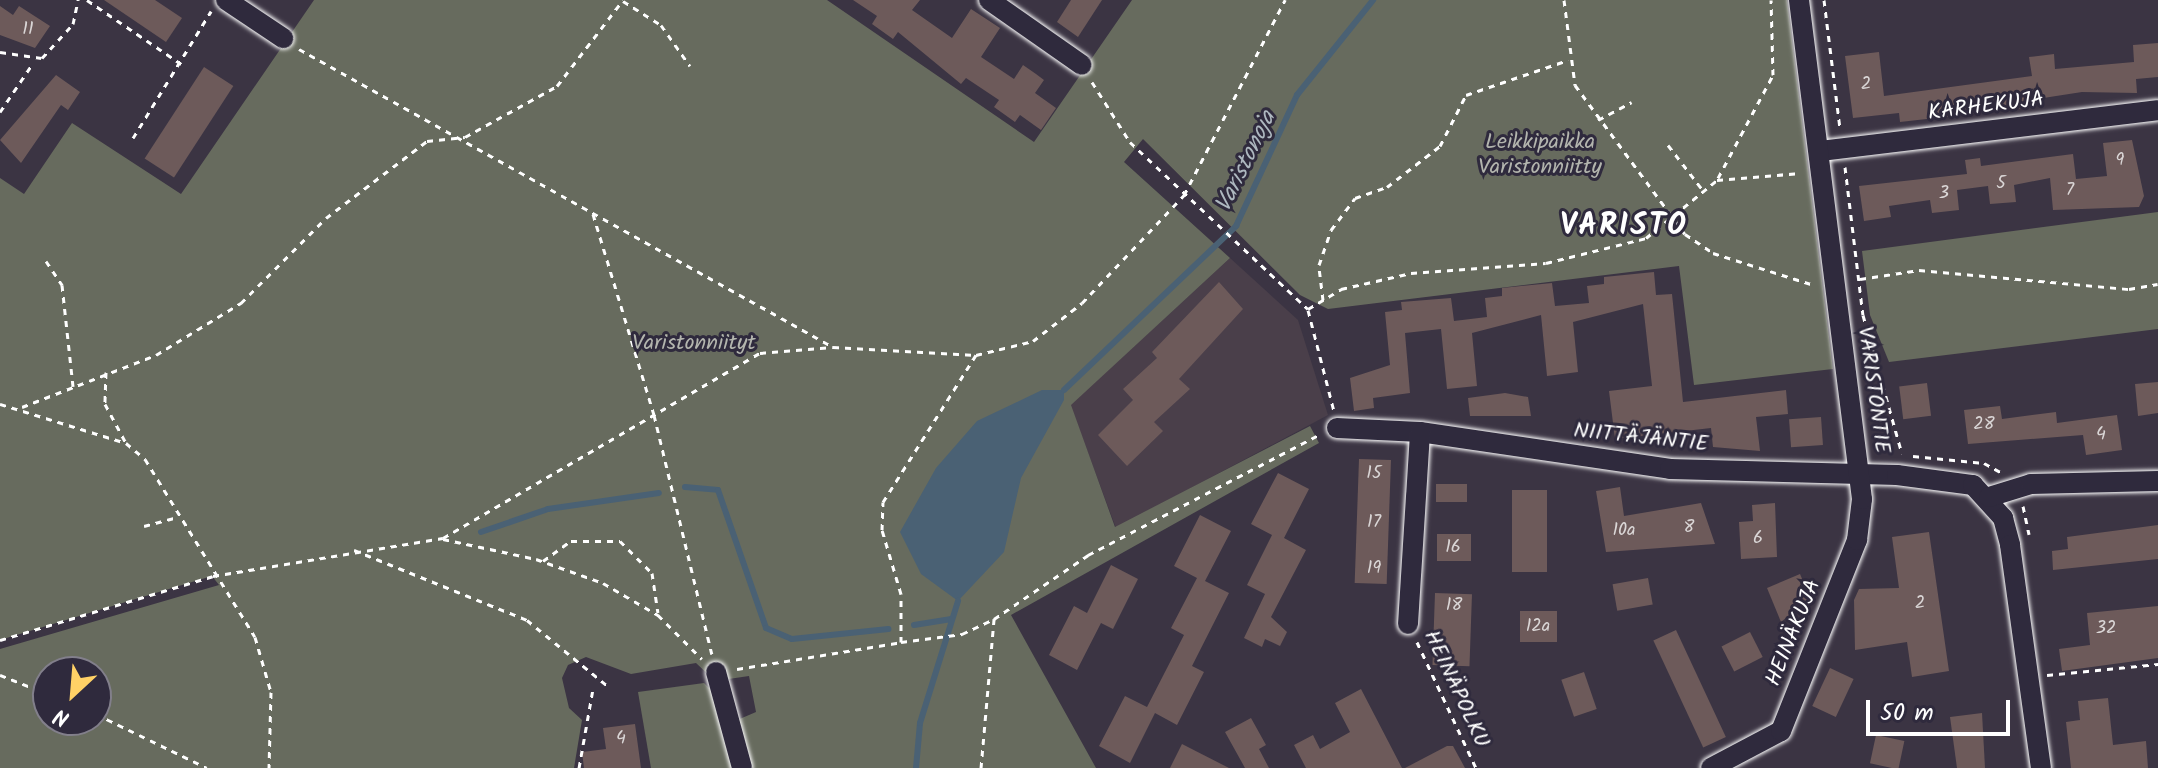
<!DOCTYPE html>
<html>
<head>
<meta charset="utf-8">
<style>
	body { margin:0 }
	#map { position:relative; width:2158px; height:768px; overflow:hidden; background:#3b3443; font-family:Kalam,sans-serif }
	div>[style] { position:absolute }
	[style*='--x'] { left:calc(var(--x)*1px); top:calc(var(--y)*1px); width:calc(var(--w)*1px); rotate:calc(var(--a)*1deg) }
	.built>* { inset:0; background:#4a3f4a }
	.green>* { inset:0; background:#676b5e }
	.water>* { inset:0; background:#4a6174 }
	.stream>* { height:6px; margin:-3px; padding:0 3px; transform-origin:3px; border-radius:3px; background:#4a6174 }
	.building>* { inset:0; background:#6d5a5a; transform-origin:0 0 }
	.path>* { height:3px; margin-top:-1.5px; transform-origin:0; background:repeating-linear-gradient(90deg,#fff 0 6px,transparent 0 12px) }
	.roads { filter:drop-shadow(0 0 2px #fff) drop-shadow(0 0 2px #fff) }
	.minor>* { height:20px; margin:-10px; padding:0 10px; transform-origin:10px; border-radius:10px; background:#2f2a3d }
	span { translate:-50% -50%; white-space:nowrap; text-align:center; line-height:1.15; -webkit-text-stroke:6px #2f2a3d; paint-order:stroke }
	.number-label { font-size:18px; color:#dad6d6 }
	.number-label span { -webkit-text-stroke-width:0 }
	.street-label { font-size:22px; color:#fff }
	.park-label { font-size:22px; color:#b3b5ae }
	.water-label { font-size:24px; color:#aeb8c0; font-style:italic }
	.district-label { font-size:30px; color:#fff; font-weight:700; letter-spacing:2px }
	.north { position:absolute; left:32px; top:656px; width:80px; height:80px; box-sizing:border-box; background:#2f2a3d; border:2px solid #827f8b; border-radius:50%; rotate:206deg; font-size:22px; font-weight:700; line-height:32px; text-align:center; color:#fff }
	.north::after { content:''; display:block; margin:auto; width:28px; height:36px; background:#ffd166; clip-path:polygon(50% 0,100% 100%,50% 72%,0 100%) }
	.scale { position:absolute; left:1866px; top:700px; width:144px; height:36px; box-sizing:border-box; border:4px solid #fff; border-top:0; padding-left:10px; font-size:24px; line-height:28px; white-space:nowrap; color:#fff; -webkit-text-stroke:6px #2f2a3d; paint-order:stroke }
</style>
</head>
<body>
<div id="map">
	<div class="built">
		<i style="clip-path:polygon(1230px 258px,1298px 320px,1328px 415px,1116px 528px,1070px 405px)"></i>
	</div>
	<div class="green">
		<i style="clip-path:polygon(evenodd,314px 0,827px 0,1034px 142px,1132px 0,1787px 0,1833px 369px,1694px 385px,1679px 266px,1328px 309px,1300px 295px,1143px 139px,1124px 162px,1230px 258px,1071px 405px,1115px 527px,1310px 426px,1319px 443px,1011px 615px,1096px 768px,748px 768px,735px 721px,756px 712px,749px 676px,715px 681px,696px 663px,631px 674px,586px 657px,568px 665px,562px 678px,569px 708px,582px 720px,574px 768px,0 768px,0 649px,219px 585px,212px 576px,0 640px,0 178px,24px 194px,72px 123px,181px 194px,314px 0,48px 672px,96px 672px,96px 720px,48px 720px,48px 672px)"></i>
		<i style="clip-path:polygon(2158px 212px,2158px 329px,1889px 362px,1870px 315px,1862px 251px)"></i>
		<i style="clip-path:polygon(704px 683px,717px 696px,736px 768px,651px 768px,638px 692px)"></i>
	</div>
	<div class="water">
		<i style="clip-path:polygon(1042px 390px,1064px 390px,1064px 400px,1021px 478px,1004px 552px,958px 601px,921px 574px,900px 532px,936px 468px,977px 421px)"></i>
	</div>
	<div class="stream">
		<i style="--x:1064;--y:390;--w:238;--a:-43.6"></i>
		<i style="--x:1236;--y:226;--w:145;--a:-65"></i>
		<i style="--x:1297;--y:95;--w:122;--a:-51.3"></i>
		<i style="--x:685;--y:487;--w:33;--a:5"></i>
		<i style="--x:718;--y:490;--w:146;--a:70.8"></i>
		<i style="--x:766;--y:628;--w:28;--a:23"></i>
		<i style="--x:792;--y:639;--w:97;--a:-5.9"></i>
		<i style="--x:481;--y:532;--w:71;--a:-18.9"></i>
		<i style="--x:548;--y:509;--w:112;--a:-8.2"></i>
		<i style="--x:914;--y:625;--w:38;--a:-9"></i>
		<i style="--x:916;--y:768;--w:45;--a:-84.9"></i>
		<i style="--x:920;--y:723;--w:128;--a:-72.7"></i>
	</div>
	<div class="building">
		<i style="clip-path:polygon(104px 0,155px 0,182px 18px,166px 42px)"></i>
		<i style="clip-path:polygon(853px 0,920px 0,912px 10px,952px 38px,971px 9px,1000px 28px,981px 57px,1014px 79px,1023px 65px,1036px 74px,1044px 80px,1035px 93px,1056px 108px,1041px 130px,1020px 115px,1015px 122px,994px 107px,999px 100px,966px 78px,961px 84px,898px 32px,893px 39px,872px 24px,877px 16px)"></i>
		<i style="clip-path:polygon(1071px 0,1102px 0,1078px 37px,1057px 22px)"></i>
		<i style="clip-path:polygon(0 6px,13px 15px,19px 6px,50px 26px,35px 48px,0 35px)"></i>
		<i style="clip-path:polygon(2158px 43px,2158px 77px,2136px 79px,2137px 93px,2082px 92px,2023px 101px,2024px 108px,1900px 122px,1899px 113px,1853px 118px,1845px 56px,1879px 52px,1884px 96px,2032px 76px,2029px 57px,2054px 54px,2055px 69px,2134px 62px,2133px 45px)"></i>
		<i style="left:204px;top:67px;width:35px;height:109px;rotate:33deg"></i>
		<i style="clip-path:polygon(56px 75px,80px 92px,68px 110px,61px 105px,21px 163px,0 140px)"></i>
		<i style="clip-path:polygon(2132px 140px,2144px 196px,2139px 207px,2053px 210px,2050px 178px,2014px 185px,2016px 202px,1990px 204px,1988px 186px,1957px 190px,1959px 210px,1932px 213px,1930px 200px,1889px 206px,1891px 217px,1864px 221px,1859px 186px,1967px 174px,1965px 160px,1980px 158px,1981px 166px,2073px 154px,2076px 179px,2107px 176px,2103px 143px)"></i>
		<i style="clip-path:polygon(1654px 272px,1656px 295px,1672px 294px,1683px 402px,1786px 390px,1788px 414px,1756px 417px,1760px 451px,1713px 447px,1711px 428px,1615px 439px,1609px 391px,1652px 386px,1643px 304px,1573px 322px,1578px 372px,1547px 376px,1541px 315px,1472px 333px,1477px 386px,1447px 389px,1441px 329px,1405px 333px,1410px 393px,1373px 398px,1374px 408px,1354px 411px,1350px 378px,1390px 365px,1385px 312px,1402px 310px,1401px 302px,1451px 298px,1454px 321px,1487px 317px,1485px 298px,1502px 296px,1502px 288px,1552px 283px,1555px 306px,1589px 303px,1587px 286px,1604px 284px,1604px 277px)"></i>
		<i style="clip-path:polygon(1219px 282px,1243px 309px,1179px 379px,1190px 389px,1154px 422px,1163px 431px,1127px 466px,1098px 435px,1133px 400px,1123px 389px,1157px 358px,1152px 352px)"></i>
		<i style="clip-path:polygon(2158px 382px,2158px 413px,2138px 416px,2135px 384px)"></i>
		<i style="left:1927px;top:383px;width:33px;height:28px;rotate:83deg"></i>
		<i style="clip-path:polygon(1505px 393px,1528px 397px,1531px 416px,1470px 416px,1468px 398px)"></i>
		<i style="clip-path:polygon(2000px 406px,2002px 419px,2056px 412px,2057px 423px,2117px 415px,2122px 450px,2086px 455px,2083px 435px,1968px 444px,1964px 410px)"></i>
		<i style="left:1821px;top:417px;width:28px;height:32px;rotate:86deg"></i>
		<i style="left:1359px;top:459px;width:32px;height:124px;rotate:2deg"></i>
		<i style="clip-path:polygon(1278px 473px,1309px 489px,1284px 538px,1306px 550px,1271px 617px,1287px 632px,1280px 646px,1265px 639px,1262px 647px,1244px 638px,1265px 594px,1247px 585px,1272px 535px,1251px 524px)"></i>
		<i style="left:1436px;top:484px;width:31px;height:18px"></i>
		<i style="clip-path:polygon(1620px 487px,1624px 516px,1701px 503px,1715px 544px,1606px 552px,1596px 491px)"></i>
		<i style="left:1512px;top:490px;width:35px;height:82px"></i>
		<i style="clip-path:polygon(1775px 503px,1777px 557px,1741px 559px,1739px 522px,1753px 521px,1752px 505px)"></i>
		<i style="clip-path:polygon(1200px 515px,1231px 531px,1205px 581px,1229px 593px,1192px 666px,1204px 672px,1177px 725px,1155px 713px,1130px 763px,1099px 746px,1125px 696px,1147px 707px,1184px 635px,1171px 628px,1197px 578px,1174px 566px)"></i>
		<i style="clip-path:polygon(2158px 525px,2158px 559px,2053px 570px,2052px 551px,2068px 549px,2067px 537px)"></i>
		<i style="clip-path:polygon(1929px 532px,1949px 671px,1912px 677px,1907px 642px,1855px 650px,1854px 600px,1859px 589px,1899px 588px,1892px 537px)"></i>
		<i style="left:1437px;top:534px;width:34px;height:27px"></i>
		<i style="clip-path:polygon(1111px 565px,1138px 579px,1113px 629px,1101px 623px,1077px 670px,1049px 655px,1074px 606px,1087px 613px)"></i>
		<i style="clip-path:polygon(1800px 574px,1810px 598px,1781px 622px,1767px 588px)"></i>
		<i style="left:1648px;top:578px;width:27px;height:36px;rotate:80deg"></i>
		<i style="left:1435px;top:593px;width:37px;height:72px;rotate:2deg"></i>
		<i style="clip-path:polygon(2158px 606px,2158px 658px,2062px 671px,2059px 649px,2090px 645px,2087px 613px)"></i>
		<i style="left:1520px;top:611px;width:37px;height:31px"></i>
		<i style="left:1676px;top:630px;width:118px;height:25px;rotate:65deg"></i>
		<i style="left:1750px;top:632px;width:28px;height:32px;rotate:63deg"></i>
		<i style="left:1830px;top:668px;width:26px;height:42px;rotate:25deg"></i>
		<i style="left:1584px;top:672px;width:39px;height:24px;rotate:71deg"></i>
		<i style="clip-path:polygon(1361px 689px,1402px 768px,1306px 768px,1294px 745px,1313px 735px,1320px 749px,1350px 732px,1335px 703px)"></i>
		<i style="clip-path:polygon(2108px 698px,2113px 745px,2146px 741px,2148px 768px,2071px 768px,2066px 722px,2080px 720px,2078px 701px)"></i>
		<i style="clip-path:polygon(1982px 713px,1985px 768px,1957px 768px,1950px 717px)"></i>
		<i style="clip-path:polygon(1251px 718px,1266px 745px,1259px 749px,1269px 768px,1245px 768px,1225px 732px)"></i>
		<i style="clip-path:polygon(635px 724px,641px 768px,584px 768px,582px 752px,606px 749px,603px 728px)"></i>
		<i style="left:1876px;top:735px;width:29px;height:29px;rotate:12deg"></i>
		<i style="clip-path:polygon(1182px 744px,1229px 768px,1170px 768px)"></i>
		<i style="clip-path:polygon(1453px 746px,1465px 768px,1405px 768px,1447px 746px)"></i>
	</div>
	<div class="path">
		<i style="--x:87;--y:0;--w:114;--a:34.2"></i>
		<i style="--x:1564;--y:0;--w:86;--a:82.6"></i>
		<i style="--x:1575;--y:85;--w:185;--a:53.6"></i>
		<i style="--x:1685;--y:234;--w:34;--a:34"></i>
		<i style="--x:1713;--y:253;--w:106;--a:17.6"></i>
		<i style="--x:1824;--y:0;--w:129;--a:82.9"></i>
		<i style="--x:623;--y:1;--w:45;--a:32.3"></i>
		<i style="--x:661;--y:25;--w:50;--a:54.7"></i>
		<i style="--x:299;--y:49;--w:612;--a:29.16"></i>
		<i style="--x:0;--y:52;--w:42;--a:8.1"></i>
		<i style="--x:42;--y:58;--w:46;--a:-47.6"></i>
		<i style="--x:73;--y:24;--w:25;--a:-78"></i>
		<i style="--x:1092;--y:82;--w:71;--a:57.7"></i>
		<i style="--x:1130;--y:142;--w:244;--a:43.2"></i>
		<i style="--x:1308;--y:309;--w:39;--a:-31"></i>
		<i style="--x:1341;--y:289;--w:72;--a:-12.9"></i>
		<i style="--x:1411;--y:273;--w:135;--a:-4.2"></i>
		<i style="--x:1546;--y:263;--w:103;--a:-14"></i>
		<i style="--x:1646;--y:238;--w:92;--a:-39.2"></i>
		<i style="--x:1717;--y:180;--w:84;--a:-4.8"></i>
		<i style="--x:0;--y:112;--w:59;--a:-56"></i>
		<i style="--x:1598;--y:120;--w:38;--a:-28"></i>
		<i style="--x:133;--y:138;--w:149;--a:-58.4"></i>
		<i style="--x:1668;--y:145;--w:56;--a:52.3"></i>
		<i style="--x:1845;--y:167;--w:149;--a:83.1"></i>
		<i style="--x:1863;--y:315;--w:144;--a:74.3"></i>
		<i style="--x:1718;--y:178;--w:117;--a:-61.9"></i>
		<i style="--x:1773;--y:75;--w:75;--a:-91.5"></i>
		<i style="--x:593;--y:214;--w:210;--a:73.1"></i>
		<i style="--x:654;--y:415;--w:246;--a:76.4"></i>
		<i style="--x:46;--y:261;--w:29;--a:56"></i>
		<i style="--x:62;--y:285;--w:102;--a:83.8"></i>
		<i style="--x:1860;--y:279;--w:60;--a:-8.7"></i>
		<i style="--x:1919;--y:270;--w:211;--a:5.2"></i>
		<i style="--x:2129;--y:289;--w:29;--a:-10"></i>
		<i style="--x:1323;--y:300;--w:35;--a:-97"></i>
		<i style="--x:1319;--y:265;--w:37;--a:-71"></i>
		<i style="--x:1331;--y:230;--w:40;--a:-53"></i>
		<i style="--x:1355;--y:198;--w:34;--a:-19"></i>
		<i style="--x:1387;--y:187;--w:67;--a:-37.7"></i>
		<i style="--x:1440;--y:146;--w:57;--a:-63"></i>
		<i style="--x:1466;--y:95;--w:108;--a:-18.9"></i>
		<i style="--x:1308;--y:310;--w:104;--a:75.6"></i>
		<i style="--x:106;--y:372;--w:32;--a:92"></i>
		<i style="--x:105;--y:404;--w:44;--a:61.7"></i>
		<i style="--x:0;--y:404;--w:132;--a:17.2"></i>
		<i style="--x:126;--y:443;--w:25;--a:40"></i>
		<i style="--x:145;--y:459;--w:209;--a:58.3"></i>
		<i style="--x:255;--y:637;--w:57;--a:73.8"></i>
		<i style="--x:271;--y:692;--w:76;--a:91.5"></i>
		<i style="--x:22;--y:407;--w:144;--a:-21.2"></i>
		<i style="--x:156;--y:355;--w:100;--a:-31.5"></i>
		<i style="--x:241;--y:303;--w:120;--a:-45"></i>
		<i style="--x:326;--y:218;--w:127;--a:-37.3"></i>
		<i style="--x:427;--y:141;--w:38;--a:-6"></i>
		<i style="--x:465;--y:137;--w:105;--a:-29"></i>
		<i style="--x:557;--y:86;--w:108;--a:-52.5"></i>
		<i style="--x:1913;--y:456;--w:71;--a:5.6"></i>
		<i style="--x:1984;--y:463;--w:21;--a:29"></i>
		<i style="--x:2023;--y:506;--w:29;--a:78"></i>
		<i style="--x:144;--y:526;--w:35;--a:-15"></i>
		<i style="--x:443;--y:539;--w:95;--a:12.1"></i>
		<i style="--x:536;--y:559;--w:71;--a:19.7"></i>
		<i style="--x:603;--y:583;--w:64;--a:30.2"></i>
		<i style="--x:658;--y:615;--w:62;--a:45"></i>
		<i style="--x:354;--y:550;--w:187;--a:22"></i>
		<i style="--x:527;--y:620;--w:106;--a:39.3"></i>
		<i style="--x:543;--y:561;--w:34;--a:-36"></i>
		<i style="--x:571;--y:541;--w:49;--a:0"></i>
		<i style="--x:620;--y:541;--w:45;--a:45"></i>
		<i style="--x:652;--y:573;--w:40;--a:81.5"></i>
		<i style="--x:0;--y:640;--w:222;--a:-16.7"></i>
		<i style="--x:213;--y:576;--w:233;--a:-9.4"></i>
		<i style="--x:443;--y:538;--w:367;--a:-30.3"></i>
		<i style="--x:760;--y:353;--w:73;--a:-4.7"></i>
		<i style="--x:833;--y:347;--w:143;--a:3.2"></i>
		<i style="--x:976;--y:355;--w:59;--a:-13.8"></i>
		<i style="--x:1033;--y:341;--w:62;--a:-37.8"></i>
		<i style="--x:1082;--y:303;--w:149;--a:-46.6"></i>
		<i style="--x:1184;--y:195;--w:220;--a:-62.6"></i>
		<i style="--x:901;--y:642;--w:62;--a:-7.5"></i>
		<i style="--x:962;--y:634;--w:35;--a:-25"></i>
		<i style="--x:994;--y:619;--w:114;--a:-34.2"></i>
		<i style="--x:1088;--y:555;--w:262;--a:-27.5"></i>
		<i style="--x:1417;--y:642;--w:139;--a:64.9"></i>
		<i style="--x:737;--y:669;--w:166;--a:-9.3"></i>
		<i style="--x:901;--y:642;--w:48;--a:-90"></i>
		<i style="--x:901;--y:594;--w:67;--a:-106.5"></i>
		<i style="--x:882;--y:530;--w:28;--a:-88"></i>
		<i style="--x:883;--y:502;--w:174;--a:-57.7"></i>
		<i style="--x:0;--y:675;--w:52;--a:21.6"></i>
		<i style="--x:2047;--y:675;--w:112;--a:-5.7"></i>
		<i style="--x:96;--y:714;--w:123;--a:25.9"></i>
		<i style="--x:579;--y:768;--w:80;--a:-80"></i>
		<i style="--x:981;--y:768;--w:150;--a:-85"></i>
	</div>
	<div class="roads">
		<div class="minor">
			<i style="--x:226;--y:0;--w:69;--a:33.7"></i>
			<i style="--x:989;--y:0;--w:113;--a:35"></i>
			<i style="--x:1820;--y:151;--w:340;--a:-6.9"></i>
			<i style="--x:1337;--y:428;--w:83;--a:2.8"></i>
			<i style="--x:1420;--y:432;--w:253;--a:8.4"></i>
			<i style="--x:1670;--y:469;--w:227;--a:1.5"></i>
			<i style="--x:1897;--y:475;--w:77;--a:7.5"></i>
			<i style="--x:1973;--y:485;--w:45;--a:47.7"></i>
			<i style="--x:2003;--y:518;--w:28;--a:75"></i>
			<i style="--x:2010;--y:545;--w:225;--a:82.1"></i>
			<i style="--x:1989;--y:497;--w:44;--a:-17.2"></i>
			<i style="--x:2031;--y:484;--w:127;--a:-1.4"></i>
			<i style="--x:1408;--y:624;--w:192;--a:-86.4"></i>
			<i style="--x:716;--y:672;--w:99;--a:74.8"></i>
			<i style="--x:1711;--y:768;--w:79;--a:-27.9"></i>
			<i style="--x:1781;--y:731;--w:206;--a:-68.3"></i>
			<i style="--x:1857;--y:540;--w:41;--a:-83"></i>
			<i style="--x:1862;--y:499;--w:503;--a:-97.2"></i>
		</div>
	</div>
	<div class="number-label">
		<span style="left:28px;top:30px">11</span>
		<span style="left:1866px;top:85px">2</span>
		<span style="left:2120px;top:161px">9</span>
		<span style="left:2001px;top:184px">5</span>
		<span style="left:2070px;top:191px">7</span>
		<span style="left:1944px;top:194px">3</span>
		<span style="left:1984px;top:425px">28</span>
		<span style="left:2101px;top:435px">4</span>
		<span style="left:1374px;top:474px">15</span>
		<span style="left:1374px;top:523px">17</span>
		<span style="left:1689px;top:528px">8</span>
		<span style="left:1624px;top:531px">10a</span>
		<span style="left:1758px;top:539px">6</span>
		<span style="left:1453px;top:548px">16</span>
		<span style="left:1374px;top:569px">19</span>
		<span style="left:1920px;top:604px">2</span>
		<span style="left:1454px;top:606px">18</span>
		<span style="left:1538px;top:627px">12a</span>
		<span style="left:2106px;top:629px">32</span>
		<span style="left:621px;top:739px">4</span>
	</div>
	<div class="street-label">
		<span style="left:1986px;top:107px;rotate:-7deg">KARHEKUJA</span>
		<span style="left:1873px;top:390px;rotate:82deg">VARISTONTIE</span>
		<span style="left:1641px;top:438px;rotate:6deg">NIITTÄJÄNTIE</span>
		<span style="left:1794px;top:633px;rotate:-68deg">HEINÄKUJA</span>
		<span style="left:1456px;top:689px;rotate:65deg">HEINÄPOLKU</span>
	</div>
	<div class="park-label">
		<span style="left:1540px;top:155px">Leikkipaikka<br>Varistonniitty</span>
		<span style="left:694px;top:344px">Varistonniityt</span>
	</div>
	<div class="water-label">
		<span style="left:1246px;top:162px;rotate:-64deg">Varistonoja</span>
	</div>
	<div class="district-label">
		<span style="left:1624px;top:226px">VARISTO</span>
	</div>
	<div class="north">N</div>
	<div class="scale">50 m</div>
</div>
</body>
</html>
